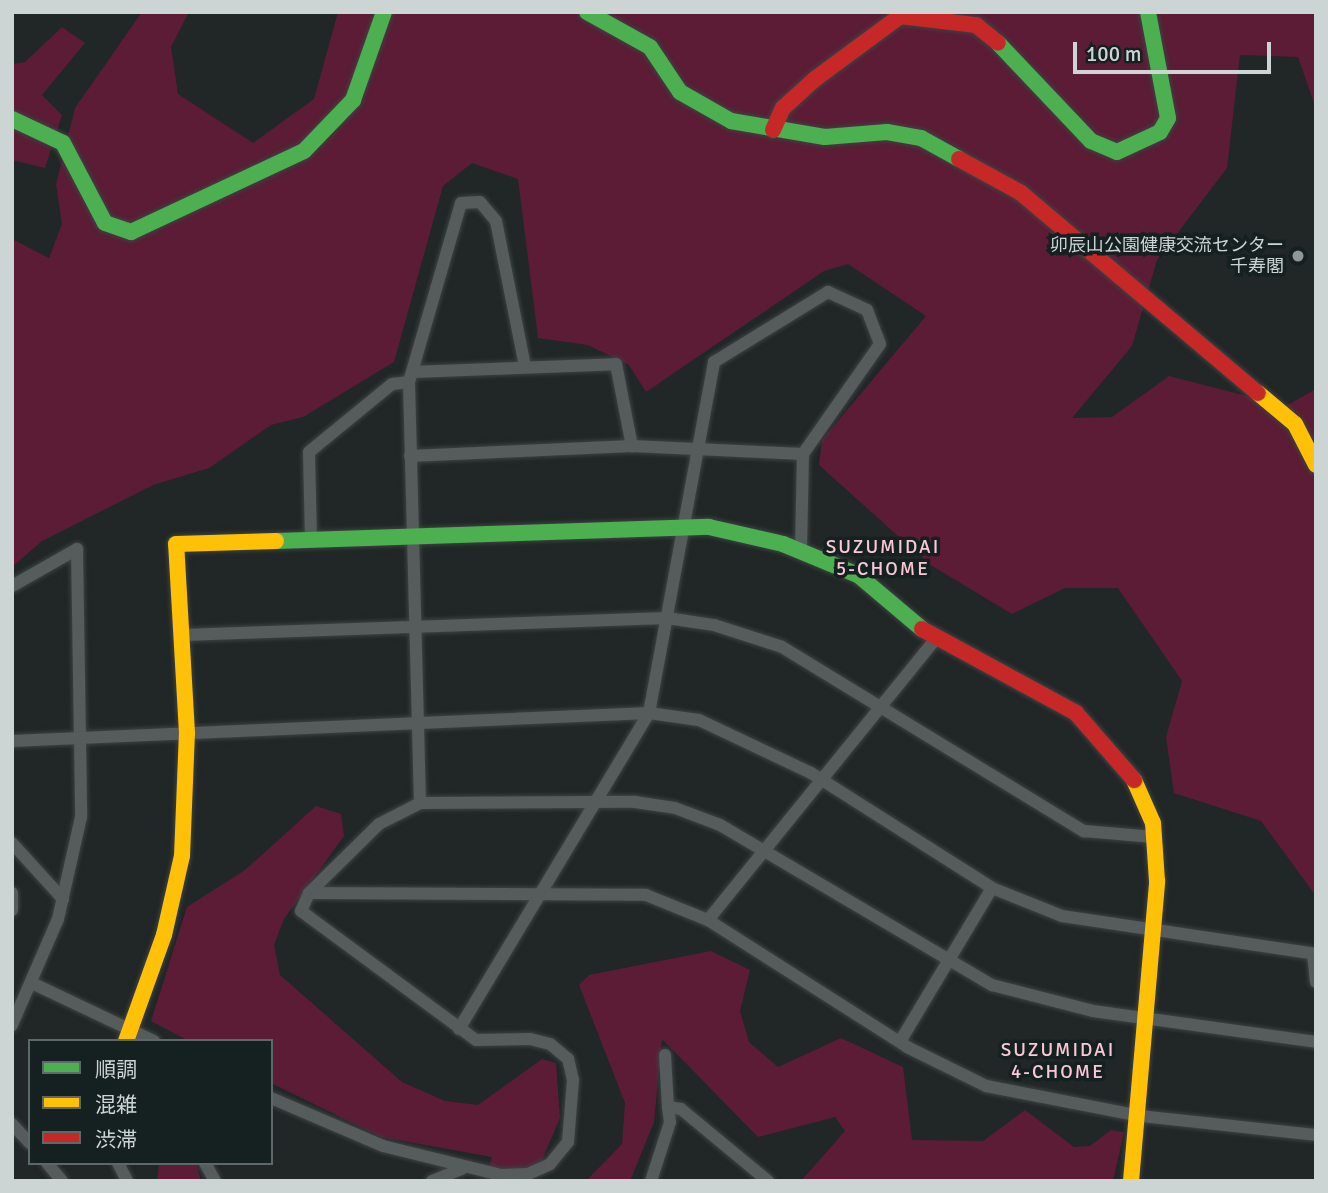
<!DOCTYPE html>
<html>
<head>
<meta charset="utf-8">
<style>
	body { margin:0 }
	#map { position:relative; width:1328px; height:1193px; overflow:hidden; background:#212626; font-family:Signika,"Noto Sans JP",sans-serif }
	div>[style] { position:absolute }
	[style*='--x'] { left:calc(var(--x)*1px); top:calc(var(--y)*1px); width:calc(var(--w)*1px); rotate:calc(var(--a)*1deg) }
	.green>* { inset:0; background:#5c1c36 }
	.roads { filter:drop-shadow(0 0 2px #3d4242) drop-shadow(0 0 2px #3d4242) }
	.street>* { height:12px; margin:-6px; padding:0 6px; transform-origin:6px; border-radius:6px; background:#565b5b }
	.fast>* { height:16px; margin:-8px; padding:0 8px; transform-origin:8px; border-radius:8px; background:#4caf50 }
	.slow>* { height:16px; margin:-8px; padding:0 8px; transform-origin:8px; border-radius:8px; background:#ffc107 }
	.jam>* { height:16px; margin:-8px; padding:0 8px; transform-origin:8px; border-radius:8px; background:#c62828 }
	.dots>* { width:19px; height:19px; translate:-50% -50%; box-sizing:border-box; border:4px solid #152020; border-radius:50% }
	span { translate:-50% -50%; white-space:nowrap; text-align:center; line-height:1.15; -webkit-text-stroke:7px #152020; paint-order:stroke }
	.poi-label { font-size:18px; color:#cdd4d4 }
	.right { translate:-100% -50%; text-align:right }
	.neighbourhood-label { font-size:19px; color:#fac8d5; letter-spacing:2px }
	.frame { position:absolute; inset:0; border:14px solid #cdd4d4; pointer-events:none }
	.legend { position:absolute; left:28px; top:1039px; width:245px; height:126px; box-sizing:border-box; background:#152020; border:2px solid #5f6868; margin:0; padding:9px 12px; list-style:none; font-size:21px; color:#cdd4d4 }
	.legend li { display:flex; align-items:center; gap:14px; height:35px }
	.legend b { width:35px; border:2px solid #5f6868 }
	.scale { position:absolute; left:1073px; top:42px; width:198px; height:32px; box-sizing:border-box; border:4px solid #cdd4d4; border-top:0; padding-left:9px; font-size:21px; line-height:24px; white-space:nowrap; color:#cdd4d4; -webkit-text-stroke:5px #152020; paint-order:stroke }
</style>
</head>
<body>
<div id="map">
	<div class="green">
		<i style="clip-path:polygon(142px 12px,189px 12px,171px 47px,178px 94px,253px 143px,314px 99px,338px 12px,1316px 12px,1316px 109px,1298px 57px,1240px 55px,1227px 168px,1157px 260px,1132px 346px,1072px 418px,1112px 417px,1169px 376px,1286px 406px,1316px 389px,1316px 896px,1261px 821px,1174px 793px,1166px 737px,1182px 681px,1118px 588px,1065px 588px,1012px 614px,929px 564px,819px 465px,822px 440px,926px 316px,848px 264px,824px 271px,646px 392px,629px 365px,588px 345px,538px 338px,518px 179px,472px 163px,443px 186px,394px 362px,303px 417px,271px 425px,209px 468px,153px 485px,42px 541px,12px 567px,12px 239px,49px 258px,62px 224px,56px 184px,75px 108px)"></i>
		<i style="clip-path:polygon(62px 27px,85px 43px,42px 95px,62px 115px,45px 168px,12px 160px,12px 64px,25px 62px)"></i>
		<i style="clip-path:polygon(316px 806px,341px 814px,344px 836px,284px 919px,274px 945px,280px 975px,402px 1082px,445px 1101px,478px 1105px,542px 1059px,556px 1063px,560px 1118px,533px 1181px,484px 1181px,492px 1157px,381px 1137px,271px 1083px,271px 1041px,189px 1041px,151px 1021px,187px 907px,245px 870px)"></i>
		<i style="clip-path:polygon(711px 951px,750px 970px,740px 1011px,749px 1042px,778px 1067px,841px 1038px,903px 1067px,912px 1140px,983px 1141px,1025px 1110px,1074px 1147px,1090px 1146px,1111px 1130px,1124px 1132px,1113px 1181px,801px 1181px,845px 1131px,835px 1117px,758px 1137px,662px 1039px,654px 1122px,630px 1181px,586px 1181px,622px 1144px,625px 1103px,579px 985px,589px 975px)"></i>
		<i style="clip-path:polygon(159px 1163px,196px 1163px,201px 1181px,157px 1181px)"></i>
	</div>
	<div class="roads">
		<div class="street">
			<i style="--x:412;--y:372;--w:204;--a:-2.2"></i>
			<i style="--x:616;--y:364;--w:84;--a:79"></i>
			<i style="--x:410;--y:456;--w:222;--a:-2.6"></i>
			<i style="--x:632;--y:446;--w:171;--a:2.7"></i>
			<i style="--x:311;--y:541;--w:89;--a:-91.3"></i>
			<i style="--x:309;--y:452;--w:107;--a:-39.3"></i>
			<i style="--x:392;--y:384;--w:17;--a:-7"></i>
			<i style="--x:12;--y:586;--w:75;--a:-29.6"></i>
			<i style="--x:77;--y:549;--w:268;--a:89.1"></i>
			<i style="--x:81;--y:817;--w:105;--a:102.7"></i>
			<i style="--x:58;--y:919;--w:116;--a:113.5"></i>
			<i style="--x:183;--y:635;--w:484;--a:-2"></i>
			<i style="--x:667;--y:618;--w:48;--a:8.5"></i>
			<i style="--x:714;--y:625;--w:71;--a:17.9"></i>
			<i style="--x:782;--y:647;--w:354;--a:31.4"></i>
			<i style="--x:1084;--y:831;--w:70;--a:4.9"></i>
			<i style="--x:12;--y:741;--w:638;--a:-2.52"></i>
			<i style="--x:649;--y:713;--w:50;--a:8"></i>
			<i style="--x:699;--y:720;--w:124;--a:25.3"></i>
			<i style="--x:811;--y:773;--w:214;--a:32.4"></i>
			<i style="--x:992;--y:888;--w:75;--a:21.8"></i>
			<i style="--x:1062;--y:916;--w:257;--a:8.5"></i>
			<i style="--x:420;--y:803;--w:421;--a:-91.5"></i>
			<i style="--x:409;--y:382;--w:186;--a:-73.8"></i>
			<i style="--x:461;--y:203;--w:19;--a:-3"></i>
			<i style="--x:480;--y:202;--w:25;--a:50"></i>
			<i style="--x:496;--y:221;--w:148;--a:78.7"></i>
			<i style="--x:12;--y:843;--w:76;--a:47.7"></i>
			<i style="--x:12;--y:893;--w:17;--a:90"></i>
			<i style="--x:309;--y:893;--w:337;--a:0.3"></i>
			<i style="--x:646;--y:895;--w:67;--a:22"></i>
			<i style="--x:708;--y:920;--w:236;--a:32.5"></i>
			<i style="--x:907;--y:1047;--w:88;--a:26.3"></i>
			<i style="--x:986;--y:1086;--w:158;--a:11"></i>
			<i style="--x:1141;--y:1116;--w:176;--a:6.2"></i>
			<i style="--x:708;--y:920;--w:360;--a:-51"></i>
			<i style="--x:1313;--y:954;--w:28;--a:84"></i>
			<i style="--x:34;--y:984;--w:133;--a:25.4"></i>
			<i style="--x:459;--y:1029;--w:369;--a:-59"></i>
			<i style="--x:649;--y:713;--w:357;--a:-79.5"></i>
			<i style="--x:714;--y:362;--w:134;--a:-31.6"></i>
			<i style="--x:828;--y:292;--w:43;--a:24.8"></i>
			<i style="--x:867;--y:310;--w:36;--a:69"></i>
			<i style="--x:880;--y:344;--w:134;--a:125"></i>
			<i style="--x:803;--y:454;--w:98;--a:91.2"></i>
			<i style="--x:901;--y:1040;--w:177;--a:-59.1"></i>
			<i style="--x:665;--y:1055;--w:52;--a:86.7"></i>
			<i style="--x:271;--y:1098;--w:122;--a:23.2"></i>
			<i style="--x:383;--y:1146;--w:122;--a:13.8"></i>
			<i style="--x:501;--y:1175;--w:27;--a:-2"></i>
			<i style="--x:528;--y:1174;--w:24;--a:-24"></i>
			<i style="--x:550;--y:1164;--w:28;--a:-51"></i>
			<i style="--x:568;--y:1142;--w:62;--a:-85.4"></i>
			<i style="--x:573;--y:1080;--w:22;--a:-103"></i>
			<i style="--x:568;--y:1059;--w:23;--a:-140"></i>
			<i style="--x:550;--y:1044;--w:21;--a:-166"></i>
			<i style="--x:530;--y:1039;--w:54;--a:178.9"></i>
			<i style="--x:476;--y:1040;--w:217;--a:-143.6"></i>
			<i style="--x:301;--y:911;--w:20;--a:-66"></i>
			<i style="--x:309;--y:893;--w:98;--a:-44.6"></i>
			<i style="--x:379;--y:824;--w:46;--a:-27.1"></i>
			<i style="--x:420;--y:803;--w:215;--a:-0.3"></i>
			<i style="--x:635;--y:802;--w:40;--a:8.5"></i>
			<i style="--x:675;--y:808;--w:48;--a:20.7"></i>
			<i style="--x:720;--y:825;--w:316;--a:30.5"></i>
			<i style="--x:992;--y:985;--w:104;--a:14.4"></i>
			<i style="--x:1093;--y:1011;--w:225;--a:7.9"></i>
			<i style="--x:12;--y:1124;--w:26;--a:47"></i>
			<i style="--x:47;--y:1163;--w:23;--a:50"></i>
			<i style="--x:118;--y:1163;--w:20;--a:63"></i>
			<i style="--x:205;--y:1163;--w:21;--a:61"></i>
			<i style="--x:432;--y:1181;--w:32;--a:-22"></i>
			<i style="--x:651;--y:1181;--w:62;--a:-72.1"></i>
			<i style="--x:670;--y:1122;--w:15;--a:-98"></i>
			<i style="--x:668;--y:1107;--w:13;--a:9"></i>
			<i style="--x:681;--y:1109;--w:113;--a:39.6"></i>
		</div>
		<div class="fast">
			<i style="--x:587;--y:12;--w:72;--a:29.1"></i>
			<i style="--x:650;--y:47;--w:54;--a:56.3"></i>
			<i style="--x:680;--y:92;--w:59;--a:29.6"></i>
			<i style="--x:731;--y:121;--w:95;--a:9.7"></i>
			<i style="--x:825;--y:137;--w:62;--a:-4.6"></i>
			<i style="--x:887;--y:132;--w:35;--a:10"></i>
			<i style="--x:921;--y:138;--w:43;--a:28.9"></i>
			<i style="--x:998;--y:43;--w:135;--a:46.5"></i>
			<i style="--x:1091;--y:141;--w:28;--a:23"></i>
			<i style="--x:1117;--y:152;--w:47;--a:-24.9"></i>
			<i style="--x:1160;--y:132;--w:16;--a:-60"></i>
			<i style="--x:1168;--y:118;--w:108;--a:-100.7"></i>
			<i style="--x:12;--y:119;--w:56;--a:25.2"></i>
			<i style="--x:63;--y:143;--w:90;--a:62.3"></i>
			<i style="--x:105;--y:223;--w:28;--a:19"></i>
			<i style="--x:131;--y:232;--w:191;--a:-25.1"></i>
			<i style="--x:304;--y:151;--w:71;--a:-46.1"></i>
			<i style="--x:353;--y:100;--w:93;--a:-70.6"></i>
			<i style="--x:276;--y:541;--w:433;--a:-1.9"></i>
			<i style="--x:709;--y:527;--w:76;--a:12.9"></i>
			<i style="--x:783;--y:544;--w:81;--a:22.5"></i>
			<i style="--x:858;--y:575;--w:84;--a:40.2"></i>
		</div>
		<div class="slow">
			<i style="--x:1258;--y:393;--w:48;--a:40"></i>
			<i style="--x:1295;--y:424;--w:46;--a:62.9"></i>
			<i style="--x:126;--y:1041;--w:113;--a:-70.3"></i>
			<i style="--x:164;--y:935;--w:81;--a:-77.2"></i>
			<i style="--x:182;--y:856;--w:123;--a:-87.7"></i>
			<i style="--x:187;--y:733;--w:189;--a:-93.3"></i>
			<i style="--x:176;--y:544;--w:100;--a:-1.7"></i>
			<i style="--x:1131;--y:1181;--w:301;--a:-85"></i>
			<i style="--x:1157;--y:881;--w:58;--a:-93.9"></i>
			<i style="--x:1153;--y:823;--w:47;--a:-113.8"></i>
		</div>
		<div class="jam">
			<i style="--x:773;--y:130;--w:24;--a:-66"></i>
			<i style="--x:783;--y:108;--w:43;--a:-42.2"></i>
			<i style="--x:815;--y:79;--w:106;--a:-36.5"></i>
			<i style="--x:900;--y:16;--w:77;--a:6.8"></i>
			<i style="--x:976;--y:25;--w:28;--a:39"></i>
			<i style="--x:959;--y:159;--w:71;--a:28.7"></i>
			<i style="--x:1021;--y:193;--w:310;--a:40.2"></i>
			<i style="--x:922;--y:629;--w:175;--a:28.6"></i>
			<i style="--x:1076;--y:713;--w:89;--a:49.1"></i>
		</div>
	</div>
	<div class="dots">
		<i style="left:1298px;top:256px;background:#919797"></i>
	</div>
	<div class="poi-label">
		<span class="right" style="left:1284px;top:256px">卯辰山公園健康交流センター<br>千寿閣</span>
	</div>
	<div class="neighbourhood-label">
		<span style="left:883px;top:559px">SUZUMIDAI<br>5-CHOME</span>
		<span style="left:1058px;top:1062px">SUZUMIDAI<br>4-CHOME</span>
	</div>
	<div class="frame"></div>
	<ul class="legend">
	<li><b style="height:9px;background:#4caf50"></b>順調</li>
	<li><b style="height:9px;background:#ffc107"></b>混雑</li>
	<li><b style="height:9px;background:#c62828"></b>渋滞</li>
	</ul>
	<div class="scale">100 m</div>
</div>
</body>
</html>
